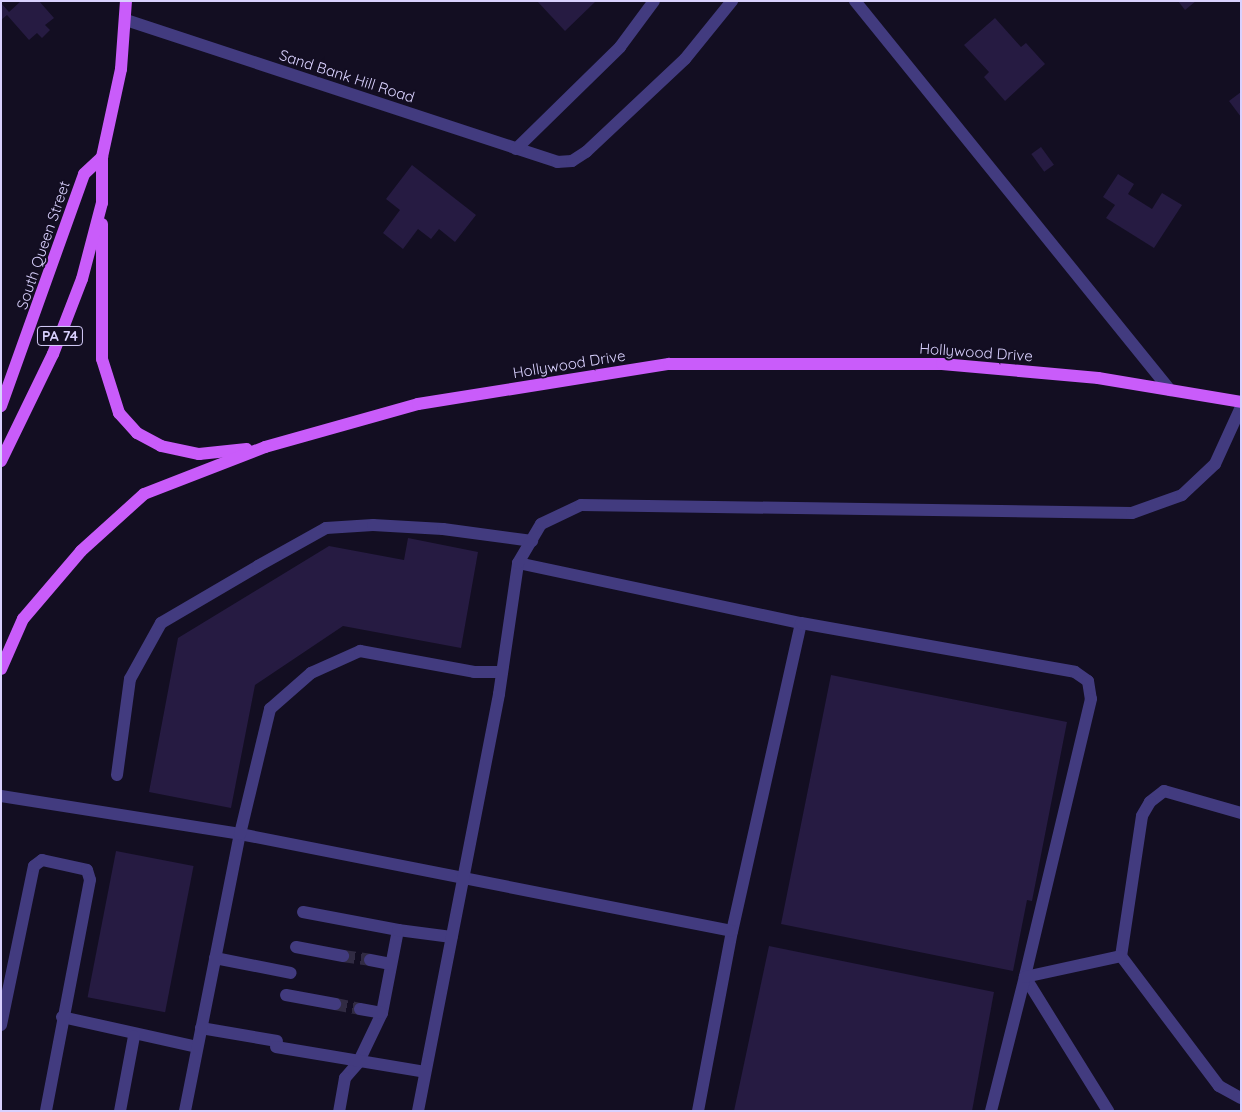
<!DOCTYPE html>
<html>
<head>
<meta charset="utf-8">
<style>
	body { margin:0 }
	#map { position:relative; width:1242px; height:1112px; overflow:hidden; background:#130e22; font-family:Quicksand,sans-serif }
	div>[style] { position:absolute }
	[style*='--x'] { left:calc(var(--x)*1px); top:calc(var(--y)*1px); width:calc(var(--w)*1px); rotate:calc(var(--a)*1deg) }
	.building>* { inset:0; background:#261b42; transform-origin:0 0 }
	.minor-tunnel>* { height:12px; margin-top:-6px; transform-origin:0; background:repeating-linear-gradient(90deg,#312b43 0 12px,transparent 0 18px) }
	.minor>* { height:12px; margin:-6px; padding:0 6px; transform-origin:6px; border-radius:6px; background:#423b7f }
	.major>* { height:12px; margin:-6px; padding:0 6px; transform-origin:6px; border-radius:6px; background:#c95cfa }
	span { translate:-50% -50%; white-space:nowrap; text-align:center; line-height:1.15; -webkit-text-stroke:4px #130e22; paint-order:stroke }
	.shield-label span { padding:1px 4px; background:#130e22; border:1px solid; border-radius:4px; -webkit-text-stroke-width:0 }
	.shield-label { font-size:14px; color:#d9d1fe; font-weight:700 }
	.street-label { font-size:15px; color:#d9d1fe }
	.frame { position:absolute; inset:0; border:2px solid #d9d1fe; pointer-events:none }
</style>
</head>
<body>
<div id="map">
	<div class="building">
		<i style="clip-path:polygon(21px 1px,39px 1px,54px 18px,45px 25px,50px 30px,42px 38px,37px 33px,29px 40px,7px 15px,1px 20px,1px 3px,9px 12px)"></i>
		<i style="clip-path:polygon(537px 1px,596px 1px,565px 31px)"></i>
		<i style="clip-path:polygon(1178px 1px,1196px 1px,1185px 10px)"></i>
		<i style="clip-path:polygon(995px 18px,1021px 47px,1026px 43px,1045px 64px,1005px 101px,984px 77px,989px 72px,964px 45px)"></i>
		<i style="clip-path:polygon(1241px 92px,1241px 117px,1229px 101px)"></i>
		<i style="left:1041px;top:147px;width:22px;height:12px;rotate:54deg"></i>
		<i style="clip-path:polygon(412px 165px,476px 215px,455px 242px,439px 229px,431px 239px,418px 229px,403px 249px,383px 233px,400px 210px,386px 199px)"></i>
		<i style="clip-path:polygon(1118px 174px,1134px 184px,1128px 194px,1152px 209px,1162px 193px,1182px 205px,1154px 248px,1106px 218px,1115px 205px,1103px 197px)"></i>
		<i style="clip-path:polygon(408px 538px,478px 552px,461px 648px,343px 626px,255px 685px,231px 808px,149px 792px,178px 638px,329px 546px,404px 560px)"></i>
		<i style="clip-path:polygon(831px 675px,1067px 722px,1032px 901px,1027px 900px,1013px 971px,781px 924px)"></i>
		<i style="left:116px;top:851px;width:79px;height:149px;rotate:11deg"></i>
		<i style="clip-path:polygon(769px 946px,994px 992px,972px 1111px,734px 1111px)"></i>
	</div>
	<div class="minor-tunnel">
		<i style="--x:343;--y:956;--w:27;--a:8"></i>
		<i style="--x:335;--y:1004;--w:25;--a:11"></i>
	</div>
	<div class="minor">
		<i style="--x:855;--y:1;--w:501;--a:51"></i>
		<i style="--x:126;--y:20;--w:454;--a:18.2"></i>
		<i style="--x:557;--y:162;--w:15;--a:-4"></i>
		<i style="--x:572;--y:161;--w:17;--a:-33"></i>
		<i style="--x:586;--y:152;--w:136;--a:-43.2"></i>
		<i style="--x:685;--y:59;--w:75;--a:-51"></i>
		<i style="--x:516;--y:149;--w:146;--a:-44.4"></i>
		<i style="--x:620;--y:47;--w:57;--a:-53.5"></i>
		<i style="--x:518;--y:563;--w:289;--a:12"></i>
		<i style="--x:801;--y:623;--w:316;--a:102.6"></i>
		<i style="--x:732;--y:931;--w:183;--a:100.7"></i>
		<i style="--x:801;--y:623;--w:278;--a:10.1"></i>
		<i style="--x:1075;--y:672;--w:16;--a:35"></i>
		<i style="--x:1088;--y:681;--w:18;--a:81"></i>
		<i style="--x:1091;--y:699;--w:286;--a:103.4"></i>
		<i style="--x:1025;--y:977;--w:158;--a:58.2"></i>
		<i style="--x:117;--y:775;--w:97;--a:-82.3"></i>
		<i style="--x:130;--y:679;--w:64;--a:-61"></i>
		<i style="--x:161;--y:623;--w:113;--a:-30.4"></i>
		<i style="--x:258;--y:566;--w:78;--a:-29.2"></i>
		<i style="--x:326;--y:528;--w:47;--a:-3.7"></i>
		<i style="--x:373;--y:525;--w:70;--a:3.3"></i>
		<i style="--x:443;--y:529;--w:90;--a:7.7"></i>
		<i style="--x:1;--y:796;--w:242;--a:9"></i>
		<i style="--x:240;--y:834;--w:501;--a:11.15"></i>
		<i style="--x:1241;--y:813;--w:80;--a:-164.1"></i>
		<i style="--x:1164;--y:791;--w:18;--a:142"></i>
		<i style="--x:1150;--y:802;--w:16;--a:120"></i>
		<i style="--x:1142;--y:816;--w:142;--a:98.5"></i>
		<i style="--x:1121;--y:956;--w:163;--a:53"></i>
		<i style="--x:1219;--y:1086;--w:25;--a:29"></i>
		<i style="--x:303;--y:912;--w:97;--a:10.7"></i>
		<i style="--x:398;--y:930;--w:85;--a:100.9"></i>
		<i style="--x:382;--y:1013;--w:55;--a:115.6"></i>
		<i style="--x:358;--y:1063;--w:20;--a:131"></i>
		<i style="--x:345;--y:1078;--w:34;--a:100"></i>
		<i style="--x:398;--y:930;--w:54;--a:7.4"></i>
		<i style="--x:296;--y:947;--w:48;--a:10.8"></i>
		<i style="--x:215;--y:958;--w:77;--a:11.2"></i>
		<i style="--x:370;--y:960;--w:21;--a:11"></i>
		<i style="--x:286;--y:995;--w:50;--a:10.4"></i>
		<i style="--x:360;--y:1009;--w:22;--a:10"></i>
		<i style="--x:62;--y:1017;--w:138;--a:12.5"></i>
		<i style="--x:1;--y:1025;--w:162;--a:-78.3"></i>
		<i style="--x:34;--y:866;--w:10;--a:-37"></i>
		<i style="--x:42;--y:860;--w:46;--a:12.5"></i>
		<i style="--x:87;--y:870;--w:10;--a:73"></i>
		<i style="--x:90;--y:880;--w:235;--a:100.8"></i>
		<i style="--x:201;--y:1028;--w:77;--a:9.7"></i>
		<i style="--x:276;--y:1047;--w:151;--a:9.5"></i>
		<i style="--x:120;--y:1111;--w:76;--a:-79.4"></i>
		<i style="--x:185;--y:1111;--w:282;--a:-78.8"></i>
		<i style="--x:240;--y:834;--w:129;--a:-76.5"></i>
		<i style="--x:270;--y:709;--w:55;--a:-41.3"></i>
		<i style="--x:311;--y:673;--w:54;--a:-24.2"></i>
		<i style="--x:360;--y:651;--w:116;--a:10.4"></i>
		<i style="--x:474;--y:672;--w:28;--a:0"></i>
		<i style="--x:418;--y:1111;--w:425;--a:-79"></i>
		<i style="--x:499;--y:694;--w:132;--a:-81.7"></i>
		<i style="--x:518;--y:563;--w:45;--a:-59.5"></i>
		<i style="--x:541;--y:524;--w:44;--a:-25.4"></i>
		<i style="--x:581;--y:505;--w:551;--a:0.83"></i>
		<i style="--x:1132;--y:513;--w:53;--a:-19.8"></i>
		<i style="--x:1182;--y:495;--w:45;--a:-43.2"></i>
		<i style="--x:1215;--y:464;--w:63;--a:-65.5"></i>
		<i style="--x:991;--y:1111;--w:138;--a:-75.8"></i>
		<i style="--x:1025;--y:977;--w:98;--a:-12.3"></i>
	</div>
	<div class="major">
		<i style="--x:102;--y:224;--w:135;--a:90"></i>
		<i style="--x:102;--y:359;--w:57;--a:72.5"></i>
		<i style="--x:119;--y:413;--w:27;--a:48"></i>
		<i style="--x:137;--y:433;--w:27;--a:28"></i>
		<i style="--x:161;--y:446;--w:39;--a:12"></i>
		<i style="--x:199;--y:454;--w:48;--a:-5.9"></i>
		<i style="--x:1;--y:406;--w:246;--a:-70.3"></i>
		<i style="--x:84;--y:174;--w:25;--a:-43"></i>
		<i style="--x:1;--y:461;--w:119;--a:-64.1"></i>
		<i style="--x:53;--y:354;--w:80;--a:-68.9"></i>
		<i style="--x:82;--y:279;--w:79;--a:-75.3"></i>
		<i style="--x:102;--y:203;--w:46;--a:-90"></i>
		<i style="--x:102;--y:157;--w:90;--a:-77.8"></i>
		<i style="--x:121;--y:69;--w:68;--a:-85.8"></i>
		<i style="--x:1;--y:669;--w:55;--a:-66.3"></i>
		<i style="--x:23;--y:619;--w:89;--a:-49.5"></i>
		<i style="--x:81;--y:551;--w:85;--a:-42.1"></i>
		<i style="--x:144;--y:494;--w:130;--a:-21.2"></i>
		<i style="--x:265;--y:447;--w:159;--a:-15.7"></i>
		<i style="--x:418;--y:404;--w:254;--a:-9.1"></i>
		<i style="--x:669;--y:364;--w:273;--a:0"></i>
		<i style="--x:942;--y:364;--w:157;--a:5.1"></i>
		<i style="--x:1098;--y:378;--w:145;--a:9.5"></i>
	</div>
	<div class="shield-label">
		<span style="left:60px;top:336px">PA 74</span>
	</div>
	<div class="street-label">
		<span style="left:347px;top:76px;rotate:18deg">Sand Bank Hill Road</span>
		<span style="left:43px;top:245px;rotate:-71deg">South Queen Street</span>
		<span style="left:976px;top:352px;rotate:4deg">Hollywood Drive</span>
		<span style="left:569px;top:364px;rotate:-9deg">Hollywood Drive</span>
	</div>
	<div class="frame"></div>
</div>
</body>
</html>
